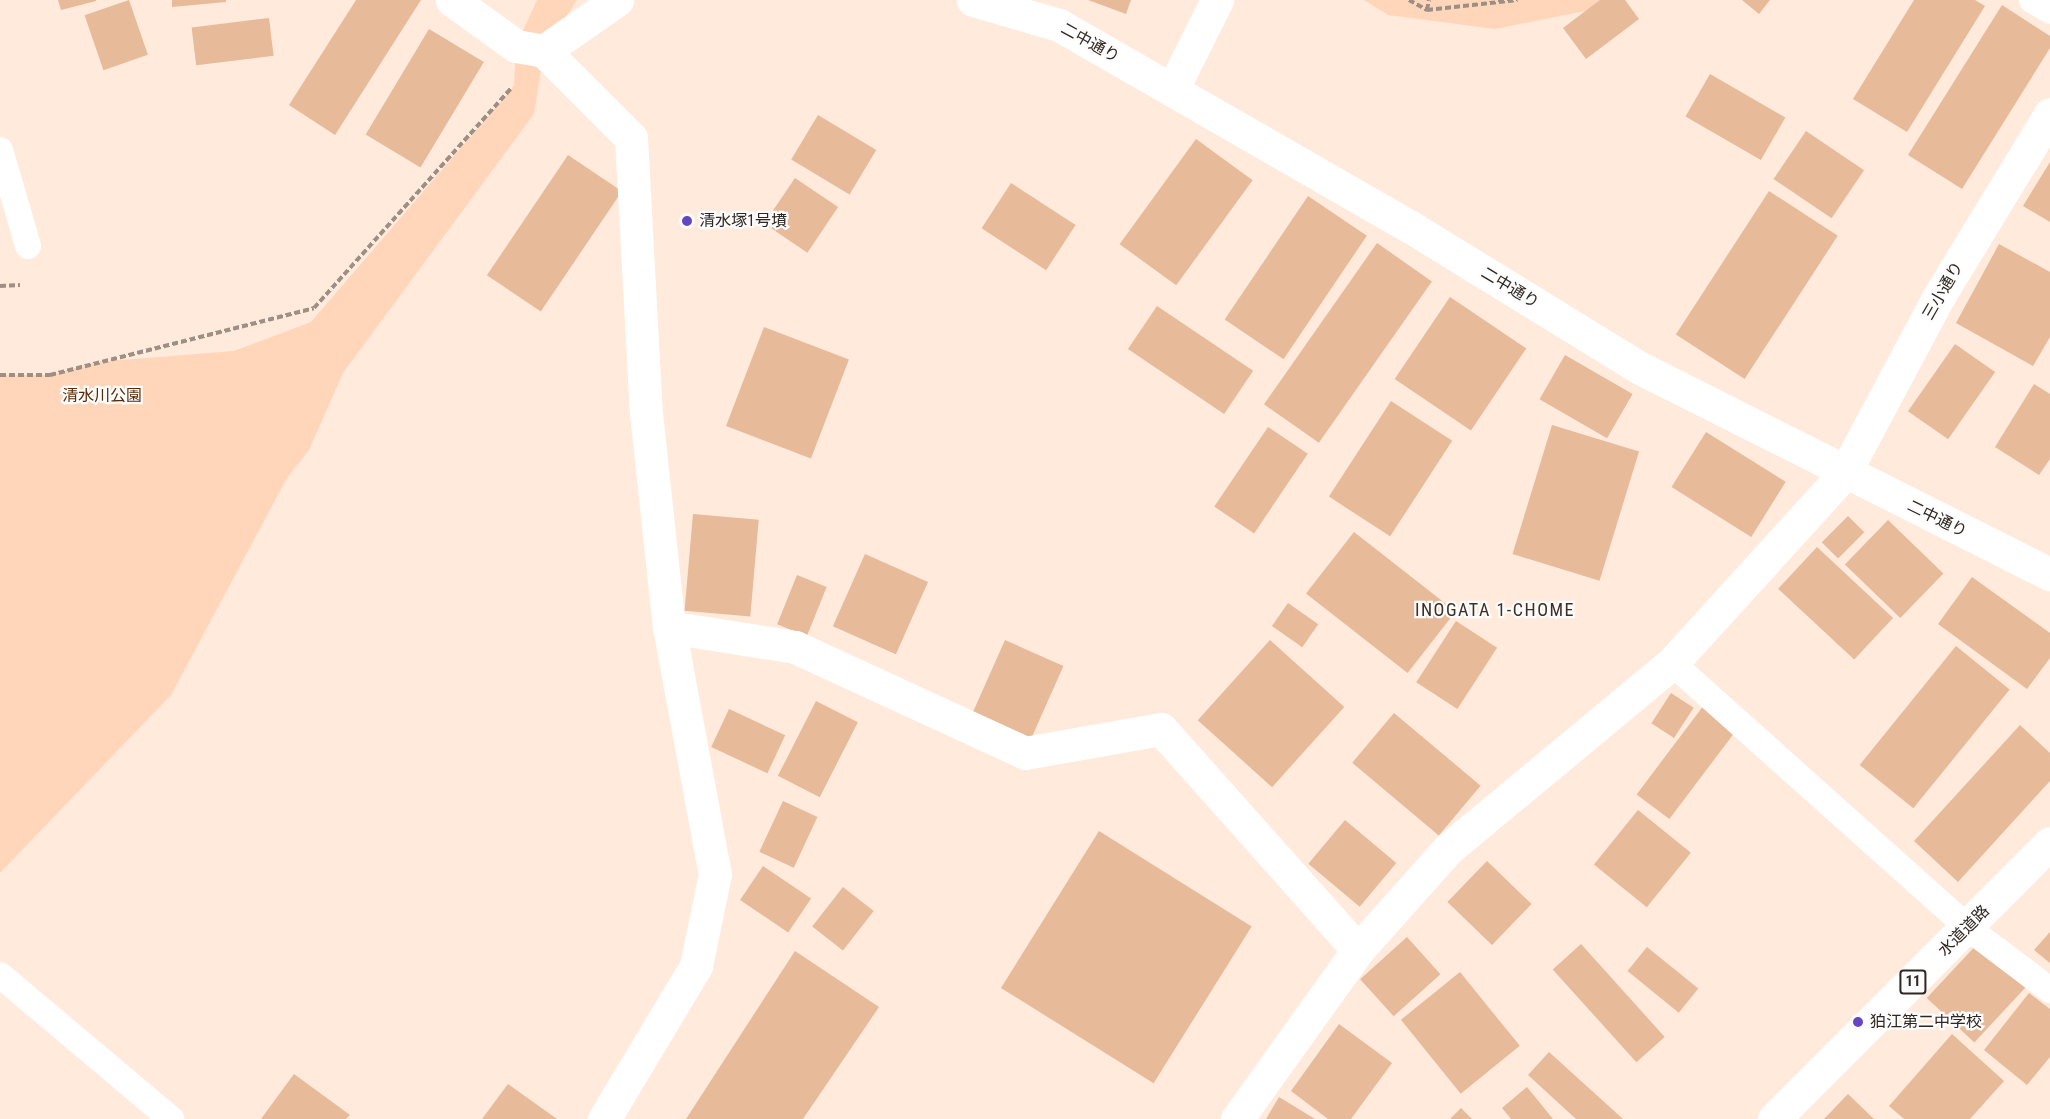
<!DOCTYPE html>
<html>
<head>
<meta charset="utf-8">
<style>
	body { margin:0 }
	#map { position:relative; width:2050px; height:1119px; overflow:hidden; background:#ffeadc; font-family:"Roboto Condensed","Noto Sans JP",sans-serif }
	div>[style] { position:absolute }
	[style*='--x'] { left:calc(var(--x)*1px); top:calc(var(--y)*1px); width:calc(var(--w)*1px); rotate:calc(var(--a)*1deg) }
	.green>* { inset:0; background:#ffd6ba }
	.building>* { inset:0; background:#e7ba9a; transform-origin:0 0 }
	.path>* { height:4px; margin-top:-2px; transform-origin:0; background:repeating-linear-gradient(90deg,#9e8f85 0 6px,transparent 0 9px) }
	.lane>* { height:26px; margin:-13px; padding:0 13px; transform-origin:13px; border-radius:13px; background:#fff }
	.street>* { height:33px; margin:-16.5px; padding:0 16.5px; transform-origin:16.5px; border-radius:16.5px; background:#fff }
	.primary>* { height:33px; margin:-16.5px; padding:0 16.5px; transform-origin:16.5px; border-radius:16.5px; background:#fff }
	.dots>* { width:16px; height:16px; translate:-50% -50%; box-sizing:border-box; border:3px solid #fcfcfc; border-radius:50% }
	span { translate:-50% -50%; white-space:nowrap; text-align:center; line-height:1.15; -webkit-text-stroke:4.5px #fcfcfc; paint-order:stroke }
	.shield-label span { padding:2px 4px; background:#fcfcfc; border:2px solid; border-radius:4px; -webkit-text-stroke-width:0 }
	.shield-label { font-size:15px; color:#2e2621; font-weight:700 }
	.street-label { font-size:16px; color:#2e2621 }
	.poi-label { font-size:16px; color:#2e2621 }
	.left { translate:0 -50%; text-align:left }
	.park-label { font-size:16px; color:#562c07 }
	.neighbourhood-label { font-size:18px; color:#3e2e23; letter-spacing:1.5px }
</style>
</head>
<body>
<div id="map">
	<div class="green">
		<i style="clip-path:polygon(537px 0,577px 0,544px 51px,534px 114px,343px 373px,309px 450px,287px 478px,171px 695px,0 873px,0 375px,50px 375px,96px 362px,234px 351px,311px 322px,514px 86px,516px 46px)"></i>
		<i style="clip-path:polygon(1364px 0,1610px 0,1600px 8px,1495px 29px,1388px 15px)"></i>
	</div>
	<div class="building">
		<i style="clip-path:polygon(58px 0,96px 0,96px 1px,61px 10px)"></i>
		<i style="left:129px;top:0;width:58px;height:47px;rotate:71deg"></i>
		<i style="clip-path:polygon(172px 0,226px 0,226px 2px,172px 7px)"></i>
		<i style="clip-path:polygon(356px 0,421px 0,335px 135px,289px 105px)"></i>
		<i style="clip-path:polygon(1088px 0,1131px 0,1126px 14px)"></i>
		<i style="clip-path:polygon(1600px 0,1625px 0,1639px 19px,1586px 59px,1563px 28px)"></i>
		<i style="clip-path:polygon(1742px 0,1770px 0,1759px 14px)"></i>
		<i style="clip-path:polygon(1914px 0,1975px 0,1985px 6px,1907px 132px,1853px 99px)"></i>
		<i style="clip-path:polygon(2002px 5px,2050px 36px,2050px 48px,1962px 189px,1908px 155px)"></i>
		<i style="left:269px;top:18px;width:38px;height:78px;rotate:83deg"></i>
		<i style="left:429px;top:29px;width:64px;height:123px;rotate:31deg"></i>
		<i style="left:1710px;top:74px;width:87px;height:49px;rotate:30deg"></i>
		<i style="left:818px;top:115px;width:68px;height:52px;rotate:31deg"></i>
		<i style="left:1806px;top:131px;width:70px;height:58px;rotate:34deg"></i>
		<i style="left:1196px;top:139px;width:70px;height:130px;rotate:36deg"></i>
		<i style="left:568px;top:155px;width:65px;height:145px;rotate:34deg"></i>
		<i style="clip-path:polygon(2050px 162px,2050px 222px,2023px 206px)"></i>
		<i style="left:795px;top:178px;width:52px;height:55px;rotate:34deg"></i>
		<i style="left:1011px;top:183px;width:77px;height:54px;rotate:33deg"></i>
		<i style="left:1769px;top:191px;width:82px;height:171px;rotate:33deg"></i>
		<i style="left:1308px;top:196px;width:71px;height:149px;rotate:34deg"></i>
		<i style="left:1377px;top:243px;width:67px;height:197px;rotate:35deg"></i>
		<i style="clip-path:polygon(1999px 244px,2050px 272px,2050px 337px,2033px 366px,1956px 323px)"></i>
		<i style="left:1450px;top:297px;width:92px;height:99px;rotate:34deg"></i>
		<i style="left:1157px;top:306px;width:116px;height:52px;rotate:34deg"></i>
		<i style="left:764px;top:327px;width:91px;height:106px;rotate:21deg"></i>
		<i style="left:1955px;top:344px;width:49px;height:82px;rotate:35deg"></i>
		<i style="left:1565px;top:355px;width:78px;height:51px;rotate:30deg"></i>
		<i style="clip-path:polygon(2034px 384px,2050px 394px,2050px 459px,2039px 475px,1995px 447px)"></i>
		<i style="left:1391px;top:401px;width:73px;height:114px;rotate:33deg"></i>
		<i style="left:1552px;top:425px;width:91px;height:135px;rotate:17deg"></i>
		<i style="left:1268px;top:427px;width:48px;height:96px;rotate:34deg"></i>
		<i style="left:1706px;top:432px;width:94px;height:65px;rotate:32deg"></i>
		<i style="left:693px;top:514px;width:66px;height:97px;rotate:5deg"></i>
		<i style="left:1848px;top:516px;width:23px;height:37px;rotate:45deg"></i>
		<i style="left:1888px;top:520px;width:77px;height:62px;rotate:44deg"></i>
		<i style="left:1354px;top:532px;width:129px;height:78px;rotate:38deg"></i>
		<i style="left:1817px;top:547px;width:104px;height:57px;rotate:43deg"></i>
		<i style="left:865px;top:554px;width:69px;height:79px;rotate:24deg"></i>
		<i style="left:797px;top:575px;width:32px;height:53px;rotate:22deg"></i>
		<i style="clip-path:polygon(1972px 577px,2050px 633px,2050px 658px,2027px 689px,1938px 624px)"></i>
		<i style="left:1288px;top:603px;width:37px;height:28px;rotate:35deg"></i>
		<i style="left:1456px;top:621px;width:49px;height:73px;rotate:33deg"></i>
		<i style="left:1005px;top:640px;width:64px;height:82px;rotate:24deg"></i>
		<i style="left:1270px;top:640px;width:100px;height:108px;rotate:42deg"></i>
		<i style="left:1956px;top:646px;width:69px;height:153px;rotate:39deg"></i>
		<i style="left:1671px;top:693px;width:27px;height:36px;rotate:33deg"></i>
		<i style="left:816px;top:701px;width:47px;height:84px;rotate:27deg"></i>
		<i style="left:1704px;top:705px;width:41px;height:112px;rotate:37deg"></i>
		<i style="left:729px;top:709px;width:62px;height:42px;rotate:25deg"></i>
		<i style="left:1394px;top:713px;width:113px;height:65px;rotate:40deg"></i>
		<i style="clip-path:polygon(2020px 725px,2050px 753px,2050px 781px,1958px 882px,1914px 841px)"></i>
		<i style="left:783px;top:801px;width:38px;height:56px;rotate:25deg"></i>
		<i style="left:1638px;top:810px;width:68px;height:70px;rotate:39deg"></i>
		<i style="left:1345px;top:820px;width:67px;height:57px;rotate:40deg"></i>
		<i style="left:1099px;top:831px;width:180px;height:185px;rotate:32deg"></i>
		<i style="left:1487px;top:861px;width:62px;height:57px;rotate:44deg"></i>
		<i style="left:763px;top:866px;width:58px;height:41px;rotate:34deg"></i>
		<i style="left:843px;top:887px;width:39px;height:50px;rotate:38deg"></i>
		<i style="clip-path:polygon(2050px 932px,2050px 963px,2034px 950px)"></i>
		<i style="left:1407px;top:937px;width:50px;height:63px;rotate:48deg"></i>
		<i style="left:1980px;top:941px;width:65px;height:78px;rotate:43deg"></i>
		<i style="left:1581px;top:944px;width:125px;height:38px;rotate:48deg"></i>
		<i style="left:1647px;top:947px;width:66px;height:31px;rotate:39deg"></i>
		<i style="clip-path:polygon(795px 951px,879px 1007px,803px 1119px,686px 1119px)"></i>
		<i style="left:1460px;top:972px;width:95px;height:76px;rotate:51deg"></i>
		<i style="clip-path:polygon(2029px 993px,2050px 1009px,2050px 1057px,2027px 1085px,1984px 1050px)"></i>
		<i style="clip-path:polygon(1339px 1024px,1392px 1063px,1351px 1119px,1328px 1119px,1291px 1091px)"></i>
		<i style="clip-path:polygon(1952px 1034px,2004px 1081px,1970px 1119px,1904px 1119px,1889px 1106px)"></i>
		<i style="clip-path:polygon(1549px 1052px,1623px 1119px,1576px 1119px,1528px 1075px)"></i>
		<i style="clip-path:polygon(294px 1074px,350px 1115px,346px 1119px,261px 1119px)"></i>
		<i style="clip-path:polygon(508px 1084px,557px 1119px,482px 1119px)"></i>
		<i style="clip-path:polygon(1527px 1087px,1553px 1119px,1511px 1119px,1502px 1108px)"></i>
		<i style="clip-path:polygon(1848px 1094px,1874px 1119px,1824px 1119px)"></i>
		<i style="clip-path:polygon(1279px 1097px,1315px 1119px,1266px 1119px)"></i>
		<i style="clip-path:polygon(1461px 1108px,1472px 1119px,1450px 1119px)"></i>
	</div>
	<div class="path">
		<i style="--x:1409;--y:0;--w:21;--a:29"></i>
		<i style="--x:1427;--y:10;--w:91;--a:-6.3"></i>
		<i style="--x:1427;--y:10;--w:10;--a:-79"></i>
		<i style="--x:0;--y:286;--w:20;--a:-3"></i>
		<i style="--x:0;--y:375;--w:50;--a:0"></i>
		<i style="--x:50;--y:375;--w:272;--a:-14.2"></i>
		<i style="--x:314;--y:308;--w:297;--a:-48.1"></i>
	</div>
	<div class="lane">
		<i style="--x:2032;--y:0;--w:21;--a:31"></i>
		<i style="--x:0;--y:150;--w:100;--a:73.7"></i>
		<i style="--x:1672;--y:663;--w:397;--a:41.8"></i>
		<i style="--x:1968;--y:928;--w:103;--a:37.1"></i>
		<i style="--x:0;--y:975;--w:224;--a:40.1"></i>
	</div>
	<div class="street">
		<i style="--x:452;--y:0;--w:79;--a:35.7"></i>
		<i style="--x:516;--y:46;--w:28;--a:10"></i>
		<i style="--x:544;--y:51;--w:89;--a:-34.9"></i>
		<i style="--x:973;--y:0;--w:90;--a:16.2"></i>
		<i style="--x:1059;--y:25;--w:404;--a:29.9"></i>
		<i style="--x:1409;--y:226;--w:271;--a:31.6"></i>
		<i style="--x:1640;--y:368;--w:459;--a:26.7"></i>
		<i style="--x:544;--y:51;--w:123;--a:45"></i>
		<i style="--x:631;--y:138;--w:275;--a:86.9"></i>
		<i style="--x:646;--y:413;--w:215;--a:83.9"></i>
		<i style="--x:669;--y:627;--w:251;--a:79.5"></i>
		<i style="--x:715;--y:874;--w:94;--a:101.7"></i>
		<i style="--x:696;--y:966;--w:179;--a:121"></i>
		<i style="--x:1172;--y:90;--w:101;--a:-63.4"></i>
		<i style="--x:669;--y:627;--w:128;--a:9"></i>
		<i style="--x:795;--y:647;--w:253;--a:24.7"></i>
		<i style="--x:1025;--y:753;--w:138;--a:-10"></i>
		<i style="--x:1161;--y:729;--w:296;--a:48.3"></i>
		<i style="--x:1237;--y:1119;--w:208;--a:-54.4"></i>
		<i style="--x:1358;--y:950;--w:135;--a:-48.3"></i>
		<i style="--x:1448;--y:849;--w:291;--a:-39.7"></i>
		<i style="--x:1672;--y:663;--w:256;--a:-47.7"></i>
		<i style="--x:1844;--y:474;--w:202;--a:-61.9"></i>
		<i style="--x:1939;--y:296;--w:213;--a:-58.6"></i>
	</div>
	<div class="primary">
		<i style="--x:1774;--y:1119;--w:390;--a:-45"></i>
	</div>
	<div class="dots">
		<i style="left:687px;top:221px;background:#6447c0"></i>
		<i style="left:1858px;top:1022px;background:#6447c0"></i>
	</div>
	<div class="shield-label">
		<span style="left:1913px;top:982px">11</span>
	</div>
	<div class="street-label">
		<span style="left:1090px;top:43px;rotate:29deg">二中通り</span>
		<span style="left:1510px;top:288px;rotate:31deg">二中通り</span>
		<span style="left:1943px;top:291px;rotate:-60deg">三小通り</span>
		<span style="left:1937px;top:519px;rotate:26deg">二中通り</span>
		<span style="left:1964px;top:931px;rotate:-45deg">水道道路</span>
	</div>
	<div class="poi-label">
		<span class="left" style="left:699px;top:221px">清水塚1号墳</span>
		<span class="left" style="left:1870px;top:1022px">狛江第二中学校</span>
	</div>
	<div class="park-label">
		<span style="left:102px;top:396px">清水川公園</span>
	</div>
	<div class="neighbourhood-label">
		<span style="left:1495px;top:610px">INOGATA 1-CHOME</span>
	</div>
</div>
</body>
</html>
